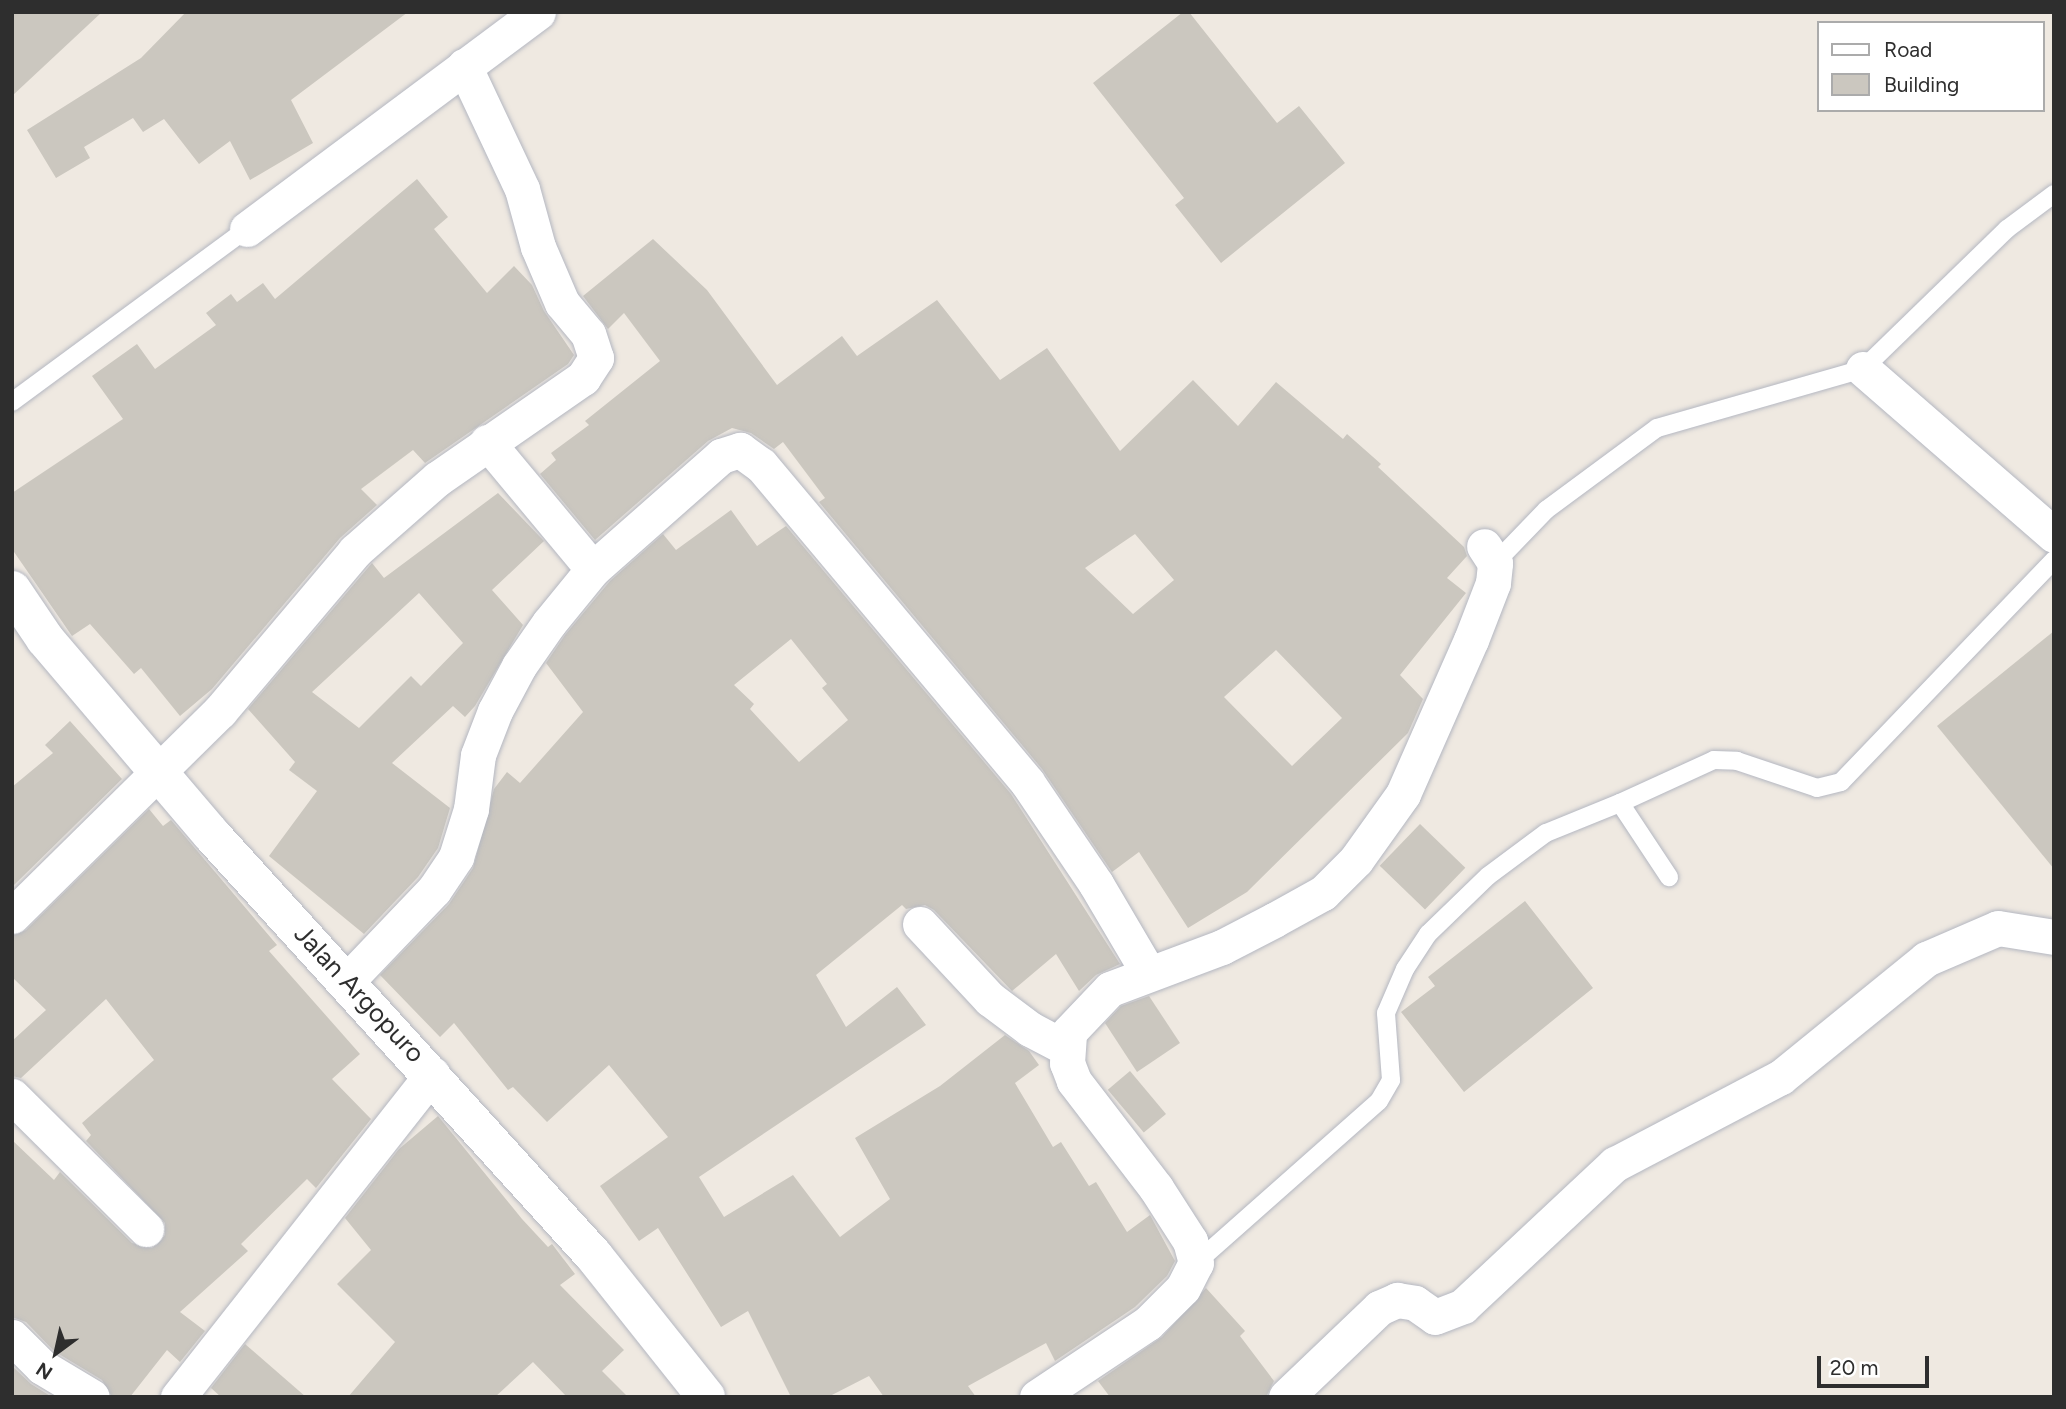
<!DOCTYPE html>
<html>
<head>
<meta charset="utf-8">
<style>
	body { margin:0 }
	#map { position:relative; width:2066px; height:1409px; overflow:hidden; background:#efe9e1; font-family:Figtree,sans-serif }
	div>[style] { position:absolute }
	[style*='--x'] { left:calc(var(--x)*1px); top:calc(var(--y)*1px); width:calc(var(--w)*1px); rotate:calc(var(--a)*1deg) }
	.building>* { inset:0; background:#cbc7bf; transform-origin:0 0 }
	.roads { filter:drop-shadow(0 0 2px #b4b7c1) drop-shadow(0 0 2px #b4b7c1) }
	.service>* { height:18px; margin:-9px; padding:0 9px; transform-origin:9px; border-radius:9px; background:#fff }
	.minor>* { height:35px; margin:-17.5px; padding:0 17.5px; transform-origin:17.5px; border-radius:17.5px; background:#fff }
	.tertiary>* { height:38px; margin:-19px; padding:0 19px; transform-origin:19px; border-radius:19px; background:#fff }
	span { translate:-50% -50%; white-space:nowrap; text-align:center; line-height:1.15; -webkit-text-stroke:7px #fff; paint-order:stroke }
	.street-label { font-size:26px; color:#2e2e2e }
	.frame { position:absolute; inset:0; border:14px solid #2e2e2e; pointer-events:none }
	.legend { position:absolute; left:1817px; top:21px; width:228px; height:91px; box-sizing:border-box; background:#fff; border:2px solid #ababab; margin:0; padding:9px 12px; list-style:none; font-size:21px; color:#2e2e2e }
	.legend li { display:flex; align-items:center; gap:14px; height:35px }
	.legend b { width:35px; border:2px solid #ababab }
	.north { position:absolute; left:21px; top:1318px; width:70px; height:70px; -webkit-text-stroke:5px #fff; paint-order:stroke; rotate:213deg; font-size:19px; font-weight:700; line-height:28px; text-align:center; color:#2e2e2e }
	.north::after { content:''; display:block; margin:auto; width:24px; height:32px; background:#2e2e2e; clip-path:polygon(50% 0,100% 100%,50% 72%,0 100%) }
	.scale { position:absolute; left:1817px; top:1356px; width:112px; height:32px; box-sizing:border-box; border:4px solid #2e2e2e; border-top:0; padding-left:9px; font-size:21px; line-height:24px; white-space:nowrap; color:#2e2e2e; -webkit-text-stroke:5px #fff; paint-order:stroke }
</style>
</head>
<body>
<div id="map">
	<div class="building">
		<i style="clip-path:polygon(12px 12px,102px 12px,12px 96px)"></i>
		<i style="clip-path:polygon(186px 12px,408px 12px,291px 100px,313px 143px,250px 180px,230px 141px,199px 164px,164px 119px,143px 132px,133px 118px,84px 147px,90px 158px,56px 178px,27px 130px,141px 58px)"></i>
		<i style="clip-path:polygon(1183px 12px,1189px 12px,1277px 123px,1299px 106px,1345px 163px,1221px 263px,1175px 205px,1184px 198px,1093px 83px)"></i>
		<i style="clip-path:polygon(417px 179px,448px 217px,434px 229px,487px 293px,514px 266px,532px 285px,544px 311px,574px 355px,568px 364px,425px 463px,413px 450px,361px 489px,377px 505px,340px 538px,212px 689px,180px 716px,141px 668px,134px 674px,90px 624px,72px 636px,12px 549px,12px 493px,123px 419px,92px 376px,137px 344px,155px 369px,216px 325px,206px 313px,231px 294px,237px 302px,263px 283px,275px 299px)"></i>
		<i style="clip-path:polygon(evenodd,653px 239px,707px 290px,777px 385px,842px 336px,857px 356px,937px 300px,1000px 380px,1047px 348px,1120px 451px,1193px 380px,1238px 426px,1276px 382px,1343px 439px,1347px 434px,1381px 464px,1378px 467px,1464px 547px,1467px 556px,1447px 578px,1466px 593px,1400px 675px,1423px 699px,1408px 733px,1247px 892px,1188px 928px,1139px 852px,1112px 872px,1042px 769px,819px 502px,825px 498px,783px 442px,774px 449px,751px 433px,732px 428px,708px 441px,595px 540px,540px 474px,556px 460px,551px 453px,589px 425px,585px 421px,660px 361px,624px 313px,608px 329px,583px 296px,653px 239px,1135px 534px,1174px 580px,1133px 614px,1085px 568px,1135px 534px,653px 239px,1276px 650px,1342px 718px,1292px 766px,1224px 697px,1276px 650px)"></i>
		<i style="clip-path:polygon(evenodd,498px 493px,544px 541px,492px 590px,523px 625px,475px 706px,465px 717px,453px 706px,392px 763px,450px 808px,438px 848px,418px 877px,364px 934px,269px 856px,317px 791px,289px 770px,295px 762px,248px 709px,372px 563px,384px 578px,498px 493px,419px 593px,463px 643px,421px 686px,411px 676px,359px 728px,312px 692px,419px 593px)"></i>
		<i style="clip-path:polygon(evenodd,731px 510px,757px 546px,786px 526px,1011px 794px,1120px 964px,1096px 975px,1079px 991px,1056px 954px,1012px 991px,934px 910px,925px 905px,906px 909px,902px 905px,816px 975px,846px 1027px,897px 987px,926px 1025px,699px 1177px,724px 1217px,793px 1175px,840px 1237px,890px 1199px,855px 1138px,940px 1086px,1005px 1035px,1029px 1051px,1039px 1065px,1015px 1083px,1053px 1147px,1061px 1142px,1089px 1186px,1096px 1182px,1127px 1232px,1150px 1215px,1175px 1261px,1167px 1276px,1135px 1307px,1055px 1361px,1046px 1343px,968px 1386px,976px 1397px,884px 1397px,869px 1376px,828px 1397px,791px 1397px,748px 1311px,721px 1327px,658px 1228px,639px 1241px,600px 1186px,668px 1137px,609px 1065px,547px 1122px,513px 1087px,508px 1090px,454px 1023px,440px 1037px,380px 975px,449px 904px,473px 868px,494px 789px,507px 772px,520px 783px,583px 712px,546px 663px,565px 635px,610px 581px,663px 534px,676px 550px,731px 510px,791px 639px,827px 684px,822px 688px,848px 720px,799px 762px,750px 709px,754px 704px,734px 685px,791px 639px)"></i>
		<i style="clip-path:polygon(2054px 631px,2054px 869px,1937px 726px)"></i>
		<i style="clip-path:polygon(70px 721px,122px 779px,12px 887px,12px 787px,53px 753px,45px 745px)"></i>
		<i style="clip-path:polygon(149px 809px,163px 826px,171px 820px,277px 945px,269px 951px,360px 1054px,332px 1079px,371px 1119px,316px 1188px,307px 1179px,241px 1244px,248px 1251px,180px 1312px,205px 1331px,180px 1362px,167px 1350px,130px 1397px,112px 1397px,102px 1380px,54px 1351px,26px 1322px,12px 1317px,12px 1140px,54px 1180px,60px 1172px,132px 1243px,152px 1248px,165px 1235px,165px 1223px,86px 1141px,91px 1135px,82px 1123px,154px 1060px,106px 999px,21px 1078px,12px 1076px,12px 1041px,46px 1010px,12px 977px,12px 936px,26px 930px)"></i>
		<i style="left:1420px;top:824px;width:63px;height:58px;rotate:44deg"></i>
		<i style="clip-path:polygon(1525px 901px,1593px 988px,1464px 1092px,1401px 1012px,1435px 986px,1428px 977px)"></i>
		<i style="clip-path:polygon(1149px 996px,1180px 1043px,1137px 1072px,1105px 1023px,1121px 1006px)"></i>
		<i style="left:1130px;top:1071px;width:56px;height:29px;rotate:50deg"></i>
		<i style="clip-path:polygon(438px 1116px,522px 1219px,548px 1247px,552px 1244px,575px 1274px,560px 1285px,624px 1350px,602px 1371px,628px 1397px,567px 1397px,533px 1362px,495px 1397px,348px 1397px,395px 1342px,337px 1284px,371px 1250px,345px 1218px,399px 1149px)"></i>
		<i style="clip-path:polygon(1206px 1288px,1245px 1331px,1240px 1336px,1274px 1381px,1266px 1397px,1110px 1397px,1098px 1381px,1162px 1337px)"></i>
		<i style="clip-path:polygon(245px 1344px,306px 1397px,221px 1397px,211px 1388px)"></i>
		<i style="clip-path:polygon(12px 1366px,31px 1384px,52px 1397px,12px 1397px)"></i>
	</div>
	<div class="roads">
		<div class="service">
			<i style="--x:12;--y:402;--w:292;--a:-36.4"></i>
			<i style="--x:1495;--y:563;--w:74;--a:-46.1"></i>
			<i style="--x:1546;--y:510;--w:138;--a:-36.5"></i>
			<i style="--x:1657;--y:428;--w:214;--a:-16"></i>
			<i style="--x:1863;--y:369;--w:201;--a:-44.2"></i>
			<i style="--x:2007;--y:229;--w:59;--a:-36.7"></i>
			<i style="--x:1620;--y:803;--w:103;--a:-24.6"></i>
			<i style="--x:1714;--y:760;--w:23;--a:2"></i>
			<i style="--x:1737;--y:761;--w:84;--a:18.6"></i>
			<i style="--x:1817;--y:788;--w:25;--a:-14"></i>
			<i style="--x:1841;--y:782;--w:308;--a:-46.2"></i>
			<i style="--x:1196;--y:1263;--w:244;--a:-41.5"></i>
			<i style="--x:1379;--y:1101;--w:24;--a:-60"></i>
			<i style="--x:1391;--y:1080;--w:67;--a:-94.3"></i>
			<i style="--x:1386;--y:1013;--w:48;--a:-66.6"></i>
			<i style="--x:1405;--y:969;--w:42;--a:-56.7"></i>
			<i style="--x:1428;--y:934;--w:83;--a:-44"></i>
			<i style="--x:1488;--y:876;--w:72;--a:-36.6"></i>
			<i style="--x:1546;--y:833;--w:80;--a:-22.1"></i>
			<i style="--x:1620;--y:803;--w:89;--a:56.5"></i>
		</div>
		<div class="minor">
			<i style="--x:247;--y:229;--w:363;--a:-36.7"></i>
			<i style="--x:1863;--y:369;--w:253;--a:41"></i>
			<i style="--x:487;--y:442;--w:165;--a:50.2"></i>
			<i style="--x:12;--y:916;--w:292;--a:-44.6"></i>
			<i style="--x:220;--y:711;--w:209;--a:-49.8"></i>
			<i style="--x:355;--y:551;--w:109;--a:-41.3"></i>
			<i style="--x:437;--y:479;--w:178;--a:-34.7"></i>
			<i style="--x:583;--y:378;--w:24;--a:-57"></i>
			<i style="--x:596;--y:358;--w:25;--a:-108"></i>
			<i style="--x:588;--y:334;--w:40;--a:-130"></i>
			<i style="--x:562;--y:303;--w:61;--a:-113.2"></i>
			<i style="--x:538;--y:247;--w:60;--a:-105.4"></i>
			<i style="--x:522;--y:189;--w:136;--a:-115.2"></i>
			<i style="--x:920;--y:924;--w:103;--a:47"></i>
			<i style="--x:990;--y:999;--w:50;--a:36.9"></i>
			<i style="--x:1030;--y:1029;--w:41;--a:27.8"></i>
			<i style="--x:347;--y:981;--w:126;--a:-46.3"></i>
			<i style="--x:434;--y:890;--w:40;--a:-56"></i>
			<i style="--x:456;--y:857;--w:50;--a:-72.6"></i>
			<i style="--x:471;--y:809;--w:54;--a:-82.6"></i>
			<i style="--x:478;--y:755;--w:47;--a:-68.9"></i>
			<i style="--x:495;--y:711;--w:51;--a:-61.9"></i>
			<i style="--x:519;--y:666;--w:52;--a:-55.1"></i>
			<i style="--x:549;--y:623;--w:70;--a:-50.8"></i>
			<i style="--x:593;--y:569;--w:171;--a:-41.4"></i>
			<i style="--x:721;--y:456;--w:20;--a:-18"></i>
			<i style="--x:740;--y:450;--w:26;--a:36"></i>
			<i style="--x:761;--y:465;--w:414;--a:50"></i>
			<i style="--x:1027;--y:782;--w:123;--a:55.9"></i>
			<i style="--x:1096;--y:884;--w:104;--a:59.5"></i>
			<i style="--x:12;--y:1096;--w:189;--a:44.8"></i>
			<i style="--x:12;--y:1337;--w:42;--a:45"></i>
			<i style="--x:42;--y:1367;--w:58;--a:31"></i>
			<i style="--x:178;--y:1397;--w:411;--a:-51.8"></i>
			<i style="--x:1037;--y:1397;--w:133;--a:-33.7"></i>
			<i style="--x:1148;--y:1323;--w:49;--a:-45"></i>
			<i style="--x:1183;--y:1288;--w:28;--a:-63"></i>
			<i style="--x:1196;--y:1263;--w:23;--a:-105"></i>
			<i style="--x:1190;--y:1241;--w:63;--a:-122.7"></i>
			<i style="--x:1156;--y:1188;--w:135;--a:-127.5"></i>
			<i style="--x:1074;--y:1081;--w:19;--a:-111"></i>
			<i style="--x:1067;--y:1063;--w:31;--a:-86"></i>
			<i style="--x:1069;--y:1032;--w:59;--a:-46.4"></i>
			<i style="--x:1110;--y:989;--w:120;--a:-20.6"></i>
			<i style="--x:1222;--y:947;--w:59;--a:-27.4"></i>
			<i style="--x:1274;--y:920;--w:56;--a:-28.9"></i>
			<i style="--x:1323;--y:893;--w:47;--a:-45"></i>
			<i style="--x:1356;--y:860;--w:81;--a:-54.5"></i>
			<i style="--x:1403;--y:794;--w:168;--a:-66.2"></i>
			<i style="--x:1471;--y:640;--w:61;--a:-68.9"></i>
			<i style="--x:1493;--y:583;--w:20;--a:-84"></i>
			<i style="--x:1495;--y:563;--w:20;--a:-123"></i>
			<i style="--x:1286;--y:1397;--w:129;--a:-43.7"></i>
			<i style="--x:1379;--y:1308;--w:20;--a:-24"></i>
			<i style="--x:1397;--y:1300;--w:18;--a:9"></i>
			<i style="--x:1415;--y:1303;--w:24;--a:35"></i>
			<i style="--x:1435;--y:1317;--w:30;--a:-21"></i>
			<i style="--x:1463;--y:1306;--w:208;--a:-43.1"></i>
			<i style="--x:1615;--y:1164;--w:187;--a:-27.7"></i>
			<i style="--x:1781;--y:1077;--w:187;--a:-39.1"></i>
			<i style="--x:1926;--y:959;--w:78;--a:-23.3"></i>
			<i style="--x:1998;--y:928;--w:57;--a:9.1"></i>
		</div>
		<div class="tertiary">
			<i style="--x:12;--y:590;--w:59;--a:56"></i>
			<i style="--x:45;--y:639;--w:256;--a:49.6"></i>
			<i style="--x:211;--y:834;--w:570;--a:47.77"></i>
			<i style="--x:594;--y:1256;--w:180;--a:51.5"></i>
		</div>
	</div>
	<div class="street-label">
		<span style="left:359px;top:994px;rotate:47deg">Jalan Argopuro</span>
	</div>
	<div class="frame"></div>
	<ul class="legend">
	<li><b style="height:9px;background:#fff"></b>Road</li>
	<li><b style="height:19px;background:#cbc7bf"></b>Building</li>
	</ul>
	<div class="north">N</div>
	<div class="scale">20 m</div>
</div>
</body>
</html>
